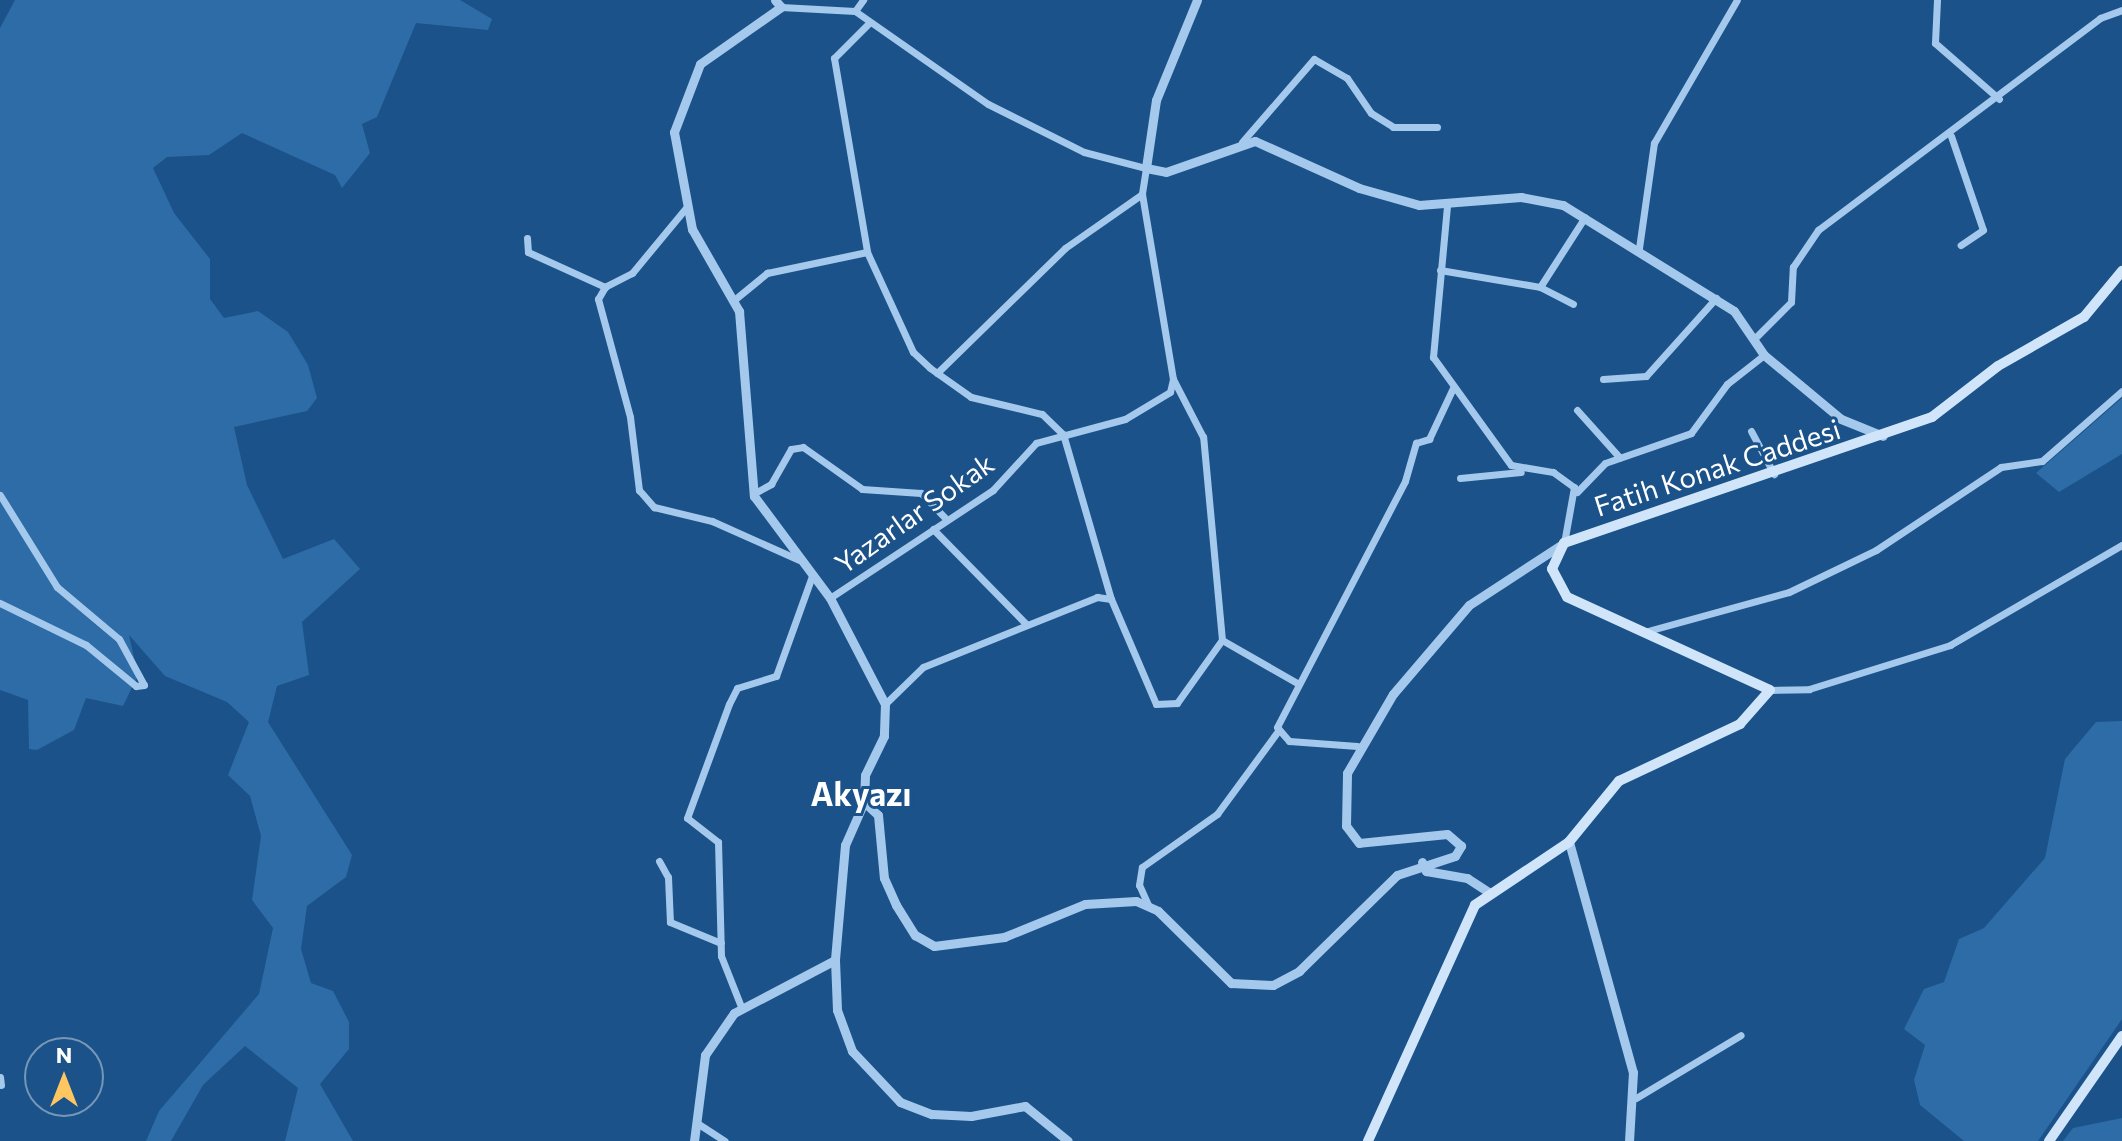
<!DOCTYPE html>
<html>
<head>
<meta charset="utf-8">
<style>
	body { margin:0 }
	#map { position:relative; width:2122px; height:1141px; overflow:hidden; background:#1b5289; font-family:Commissioner,sans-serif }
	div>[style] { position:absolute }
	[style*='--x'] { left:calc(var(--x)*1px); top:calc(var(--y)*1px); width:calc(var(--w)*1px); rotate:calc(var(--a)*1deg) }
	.green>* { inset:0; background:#2d6ca7 }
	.minor>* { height:7px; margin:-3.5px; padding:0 3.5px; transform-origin:3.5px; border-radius:3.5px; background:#a4c9ec }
	.tertiary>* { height:9px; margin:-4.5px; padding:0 4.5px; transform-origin:4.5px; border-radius:4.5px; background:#a4c9ec }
	.secondary>* { height:10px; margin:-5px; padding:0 5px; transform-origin:5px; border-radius:5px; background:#d0e5f9 }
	span { translate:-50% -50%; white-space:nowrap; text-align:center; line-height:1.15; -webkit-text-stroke:6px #1b5289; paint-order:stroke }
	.street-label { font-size:28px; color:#fff }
	.quarter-label { font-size:32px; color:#fff; font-weight:700 }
	.north { position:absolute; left:24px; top:1037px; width:80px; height:80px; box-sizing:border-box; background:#1b5289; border:2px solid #7697b8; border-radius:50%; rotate:0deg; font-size:22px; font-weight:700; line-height:32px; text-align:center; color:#fff }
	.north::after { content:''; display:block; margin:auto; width:28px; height:36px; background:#fec660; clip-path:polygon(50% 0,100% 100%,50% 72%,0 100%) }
</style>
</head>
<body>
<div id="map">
	<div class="green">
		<i style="clip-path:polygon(15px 0,460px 0,492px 19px,488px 30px,416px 23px,377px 117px,362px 124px,370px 153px,342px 188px,335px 175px,242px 133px,209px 155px,167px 157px,153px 168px,174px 213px,210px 259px,210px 299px,224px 318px,258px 311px,288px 332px,308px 365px,317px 398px,307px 411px,234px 427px,247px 485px,283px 559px,334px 539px,360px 569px,302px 622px,309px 675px,277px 686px,268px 722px,352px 855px,346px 877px,307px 906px,301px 949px,311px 983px,333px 991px,349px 1022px,349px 1049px,320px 1084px,353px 1141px,285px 1141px,298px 1088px,245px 1046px,203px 1085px,171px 1141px,146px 1141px,159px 1111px,259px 994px,273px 928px,252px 900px,261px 836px,250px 796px,228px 775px,249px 722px,227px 702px,165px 676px,129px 635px,138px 675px,123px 706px,86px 698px,74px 730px,37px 750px,29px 749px,28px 700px,0 690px,0 28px)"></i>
		<i style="clip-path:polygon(2122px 398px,2122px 454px,2059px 492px,2036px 473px)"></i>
		<i style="clip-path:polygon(2122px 721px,2122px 1019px,2038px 1141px,1964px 1141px,1920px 1105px,1914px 1080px,1925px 1045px,1904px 1029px,1924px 989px,1944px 982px,1959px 939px,1984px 928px,2045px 858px,2065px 759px,2096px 722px)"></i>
		<i style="clip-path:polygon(2122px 1118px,2122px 1141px,2063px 1141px,2073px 1128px)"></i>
	</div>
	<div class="minor">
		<i style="--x:1937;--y:0;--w:43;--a:92.7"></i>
		<i style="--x:1935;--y:43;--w:85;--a:41.2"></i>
		<i style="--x:781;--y:7;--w:74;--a:3.1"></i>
		<i style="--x:855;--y:11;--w:162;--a:35"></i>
		<i style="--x:988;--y:104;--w:107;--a:26.6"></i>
		<i style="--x:1084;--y:152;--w:64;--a:14.5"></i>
		<i style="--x:1146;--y:168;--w:26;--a:99"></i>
		<i style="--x:1142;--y:194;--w:188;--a:80.5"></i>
		<i style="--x:1173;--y:379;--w:13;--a:103"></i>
		<i style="--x:1170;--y:392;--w:52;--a:149"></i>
		<i style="--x:1125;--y:419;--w:92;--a:164.9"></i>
		<i style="--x:1036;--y:443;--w:64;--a:132.5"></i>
		<i style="--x:993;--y:490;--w:196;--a:146.5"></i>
		<i style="--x:855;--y:11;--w:14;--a:-54"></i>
		<i style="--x:868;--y:24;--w:48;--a:135"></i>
		<i style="--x:834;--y:58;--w:197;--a:80.3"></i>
		<i style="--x:867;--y:252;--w:110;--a:65.3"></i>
		<i style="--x:913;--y:352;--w:23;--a:43"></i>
		<i style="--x:930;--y:368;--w:50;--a:35.3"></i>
		<i style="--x:971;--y:397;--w:73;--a:13.5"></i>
		<i style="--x:1042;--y:414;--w:29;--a:44"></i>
		<i style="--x:1063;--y:434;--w:172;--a:73.8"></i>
		<i style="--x:1111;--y:599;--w:114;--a:66.8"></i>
		<i style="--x:1156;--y:704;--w:21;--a:-3"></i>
		<i style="--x:1177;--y:703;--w:77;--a:-54.5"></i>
		<i style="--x:1222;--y:640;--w:204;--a:-95.3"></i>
		<i style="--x:1203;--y:437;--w:65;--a:-117.3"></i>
		<i style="--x:1951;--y:136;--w:99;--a:71.2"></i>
		<i style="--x:1983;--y:230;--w:27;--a:146"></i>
		<i style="--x:1242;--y:142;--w:110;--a:-49.1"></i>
		<i style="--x:1314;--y:59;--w:38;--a:30"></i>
		<i style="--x:1347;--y:78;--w:42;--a:55.6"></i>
		<i style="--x:1371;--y:113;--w:26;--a:32"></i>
		<i style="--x:1393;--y:127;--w:44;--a:0"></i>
		<i style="--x:1447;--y:206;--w:152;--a:95.3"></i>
		<i style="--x:1433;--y:357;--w:133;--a:54.2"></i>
		<i style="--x:1511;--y:465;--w:43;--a:9.5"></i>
		<i style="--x:1553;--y:472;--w:26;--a:36"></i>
		<i style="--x:1574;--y:487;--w:57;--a:100.1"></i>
		<i style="--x:685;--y:209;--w:83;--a:129.6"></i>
		<i style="--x:632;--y:273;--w:30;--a:153"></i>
		<i style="--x:605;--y:287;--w:14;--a:120"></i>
		<i style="--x:598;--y:299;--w:122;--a:74.8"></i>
		<i style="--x:630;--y:417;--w:74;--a:83"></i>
		<i style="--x:639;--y:490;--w:23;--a:49"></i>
		<i style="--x:654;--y:507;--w:60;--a:13.6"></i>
		<i style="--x:712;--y:521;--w:95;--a:24.1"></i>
		<i style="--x:527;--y:238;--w:14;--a:86"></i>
		<i style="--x:528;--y:252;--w:85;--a:24.4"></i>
		<i style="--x:1639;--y:248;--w:106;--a:-81.9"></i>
		<i style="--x:1654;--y:143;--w:165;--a:-59.9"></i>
		<i style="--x:1440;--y:270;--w:101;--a:9.6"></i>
		<i style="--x:1540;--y:287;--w:83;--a:-57.3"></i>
		<i style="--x:1540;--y:287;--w:37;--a:27"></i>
		<i style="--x:734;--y:300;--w:43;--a:-39.3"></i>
		<i style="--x:767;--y:273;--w:102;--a:-11.9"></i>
		<i style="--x:1756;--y:337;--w:49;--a:-45"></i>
		<i style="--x:1791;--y:302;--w:35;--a:-87"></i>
		<i style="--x:1793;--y:267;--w:45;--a:-56"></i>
		<i style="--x:1818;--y:230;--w:353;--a:-36.9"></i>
		<i style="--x:2100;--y:18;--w:23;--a:-20"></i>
		<i style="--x:937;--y:373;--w:179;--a:-44.3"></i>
		<i style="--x:1065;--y:248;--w:94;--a:-35"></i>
		<i style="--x:1603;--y:379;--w:43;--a:-4"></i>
		<i style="--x:1646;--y:376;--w:105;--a:-48.1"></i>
		<i style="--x:1577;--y:410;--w:64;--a:48.1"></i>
		<i style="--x:1751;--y:431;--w:49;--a:61.9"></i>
		<i style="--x:1460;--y:478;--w:61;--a:-5.6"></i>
		<i style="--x:1577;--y:492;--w:40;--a:-46"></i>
		<i style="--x:1605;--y:463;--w:91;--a:-19.2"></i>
		<i style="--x:1691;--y:433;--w:61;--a:-53.7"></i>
		<i style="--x:1727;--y:384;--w:47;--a:-38.1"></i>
		<i style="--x:753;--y:494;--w:21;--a:-29"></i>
		<i style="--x:771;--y:484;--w:40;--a:-60.3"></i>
		<i style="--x:791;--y:449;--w:12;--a:-9"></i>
		<i style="--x:803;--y:447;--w:72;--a:35.4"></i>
		<i style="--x:862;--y:489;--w:59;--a:3.9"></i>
		<i style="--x:921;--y:493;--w:35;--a:46"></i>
		<i style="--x:0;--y:495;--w:108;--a:58.2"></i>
		<i style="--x:57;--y:587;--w:81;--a:40"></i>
		<i style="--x:119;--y:639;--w:52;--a:61.5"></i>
		<i style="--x:144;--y:685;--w:8;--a:173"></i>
		<i style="--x:136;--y:686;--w:65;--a:-140.6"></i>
		<i style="--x:86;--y:645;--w:96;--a:-154"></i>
		<i style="--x:933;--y:529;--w:133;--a:45.6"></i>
		<i style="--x:1644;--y:632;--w:150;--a:-15.4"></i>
		<i style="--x:1789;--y:592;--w:97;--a:-25.8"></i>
		<i style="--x:1876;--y:550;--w:150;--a:-33.6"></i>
		<i style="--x:2001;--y:467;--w:41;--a:-8.3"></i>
		<i style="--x:2042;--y:461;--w:106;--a:-41.2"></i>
		<i style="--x:1222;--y:640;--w:86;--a:29.8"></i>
		<i style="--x:1770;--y:690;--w:39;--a:-1"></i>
		<i style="--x:1809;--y:689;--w:148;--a:-17.3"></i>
		<i style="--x:1950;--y:645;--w:199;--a:-30.2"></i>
		<i style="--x:885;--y:704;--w:53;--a:-44.2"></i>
		<i style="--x:923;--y:667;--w:188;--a:-21.9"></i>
		<i style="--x:1097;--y:597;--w:14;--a:8"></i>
		<i style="--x:1357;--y:746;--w:68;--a:-175.8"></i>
		<i style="--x:1289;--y:741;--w:18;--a:-131"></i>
		<i style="--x:1277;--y:727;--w:277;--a:-62.5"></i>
		<i style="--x:1405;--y:481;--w:40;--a:-74"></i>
		<i style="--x:1416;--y:443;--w:14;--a:-17"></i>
		<i style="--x:1429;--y:439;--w:56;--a:-64.8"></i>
		<i style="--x:659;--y:861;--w:18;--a:61"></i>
		<i style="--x:668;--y:877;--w:45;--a:87.5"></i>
		<i style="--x:670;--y:922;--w:55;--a:22.4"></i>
		<i style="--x:1149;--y:907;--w:24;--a:-114"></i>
		<i style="--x:1139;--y:885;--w:18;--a:-81"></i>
		<i style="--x:1142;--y:867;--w:92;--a:-35.2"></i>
		<i style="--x:1217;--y:814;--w:103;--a:-53.7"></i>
		<i style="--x:742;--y:1009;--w:57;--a:-111.6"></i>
		<i style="--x:721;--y:956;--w:114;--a:-91.5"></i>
		<i style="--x:718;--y:842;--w:39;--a:-142"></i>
		<i style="--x:687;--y:818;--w:121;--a:-69.8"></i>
		<i style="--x:729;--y:704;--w:18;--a:-63"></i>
		<i style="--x:737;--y:688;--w:41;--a:-17.1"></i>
		<i style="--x:776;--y:676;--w:106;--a:-70.2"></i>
		<i style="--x:0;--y:1077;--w:8;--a:83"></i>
		<i style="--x:1636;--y:1098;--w:122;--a:-31"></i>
		<i style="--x:697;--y:1123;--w:33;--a:33"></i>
	</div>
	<div class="tertiary">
		<i style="--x:775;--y:0;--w:9;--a:49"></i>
		<i style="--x:781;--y:7;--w:99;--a:144.9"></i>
		<i style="--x:700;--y:64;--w:73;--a:110.9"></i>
		<i style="--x:674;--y:132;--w:99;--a:79.5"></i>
		<i style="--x:692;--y:229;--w:95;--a:60.2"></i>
		<i style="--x:739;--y:311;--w:186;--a:85.4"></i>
		<i style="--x:754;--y:496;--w:127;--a:53.3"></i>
		<i style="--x:830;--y:598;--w:119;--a:62.6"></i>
		<i style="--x:885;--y:704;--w:32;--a:92"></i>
		<i style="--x:884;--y:736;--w:43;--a:116"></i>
		<i style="--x:865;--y:775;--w:27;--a:92"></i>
		<i style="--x:1197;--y:0;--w:108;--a:112.3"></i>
		<i style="--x:1156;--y:100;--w:69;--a:98.4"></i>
		<i style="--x:1146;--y:168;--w:20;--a:11"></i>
		<i style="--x:1166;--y:172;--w:94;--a:-19.2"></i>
		<i style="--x:1255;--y:141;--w:114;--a:24.3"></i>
		<i style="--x:1359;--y:188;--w:62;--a:15.8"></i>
		<i style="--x:1419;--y:205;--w:102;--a:-4.5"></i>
		<i style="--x:1521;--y:197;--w:43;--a:10.8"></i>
		<i style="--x:1563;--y:205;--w:201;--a:31.8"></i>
		<i style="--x:1734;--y:311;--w:53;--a:55.7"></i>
		<i style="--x:1764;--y:355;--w:100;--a:39.7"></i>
		<i style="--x:1841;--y:419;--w:45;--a:22"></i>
		<i style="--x:864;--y:802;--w:19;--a:43"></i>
		<i style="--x:878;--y:815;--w:63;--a:84.6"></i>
		<i style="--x:884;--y:878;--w:30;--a:66"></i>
		<i style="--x:896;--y:905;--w:36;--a:58"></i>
		<i style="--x:915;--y:935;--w:22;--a:30"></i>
		<i style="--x:934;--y:946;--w:71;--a:-7.3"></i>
		<i style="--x:1004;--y:937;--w:87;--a:-22.2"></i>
		<i style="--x:1085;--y:904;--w:51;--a:-3.4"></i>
		<i style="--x:1136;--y:901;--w:24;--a:24"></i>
		<i style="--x:1158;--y:911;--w:103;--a:44.6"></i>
		<i style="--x:1231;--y:983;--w:42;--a:2.7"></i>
		<i style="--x:1273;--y:985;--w:30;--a:-28"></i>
		<i style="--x:1299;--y:971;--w:137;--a:-44.4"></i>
		<i style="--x:1397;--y:875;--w:61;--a:-18.1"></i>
		<i style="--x:1455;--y:856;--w:12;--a:-59"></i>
		<i style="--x:1461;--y:846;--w:18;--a:-139"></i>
		<i style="--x:1447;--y:834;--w:88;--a:174.2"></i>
		<i style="--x:1359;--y:843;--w:21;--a:-127"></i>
		<i style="--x:1346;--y:826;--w:53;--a:-88.9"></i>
		<i style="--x:1347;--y:773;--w:91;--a:-59.8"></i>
		<i style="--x:1393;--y:694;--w:117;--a:-49.5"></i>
		<i style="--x:1469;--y:605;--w:113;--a:-33.1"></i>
		<i style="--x:864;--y:802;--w:47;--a:113.8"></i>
		<i style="--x:845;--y:845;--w:115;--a:95"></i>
		<i style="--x:835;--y:960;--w:50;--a:87.7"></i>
		<i style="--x:837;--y:1010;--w:44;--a:69.9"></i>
		<i style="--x:852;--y:1051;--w:70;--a:46.7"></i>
		<i style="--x:900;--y:1102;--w:34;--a:21"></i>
		<i style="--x:932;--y:1114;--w:39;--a:3"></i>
		<i style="--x:971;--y:1116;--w:55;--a:-10.5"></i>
		<i style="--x:1025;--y:1106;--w:55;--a:39.1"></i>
		<i style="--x:1569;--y:842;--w:239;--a:74.5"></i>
		<i style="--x:1633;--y:1072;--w:69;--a:93.3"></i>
		<i style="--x:1422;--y:862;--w:10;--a:66"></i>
		<i style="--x:1426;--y:871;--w:42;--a:9.7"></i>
		<i style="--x:1467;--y:878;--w:27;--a:33"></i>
		<i style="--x:694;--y:1141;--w:87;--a:-82.7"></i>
		<i style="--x:705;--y:1055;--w:51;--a:-55.4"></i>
		<i style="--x:734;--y:1013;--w:114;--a:-27.7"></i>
	</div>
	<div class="secondary">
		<i style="--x:1368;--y:1141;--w:259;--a:-65.6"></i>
		<i style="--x:1475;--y:905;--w:113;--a:-33.8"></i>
		<i style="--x:1569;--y:842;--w:79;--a:-50.7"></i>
		<i style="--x:1619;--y:781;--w:134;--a:-25.2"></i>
		<i style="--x:1740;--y:724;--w:45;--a:-48.6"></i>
		<i style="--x:1770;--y:690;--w:223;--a:-155.4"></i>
		<i style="--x:1567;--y:597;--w:32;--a:-118"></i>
		<i style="--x:1552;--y:569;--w:29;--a:-65"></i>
		<i style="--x:1564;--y:543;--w:389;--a:-18.9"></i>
		<i style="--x:1932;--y:417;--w:83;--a:-37.7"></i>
		<i style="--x:1998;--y:366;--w:99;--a:-29.7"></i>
		<i style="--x:2084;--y:317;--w:60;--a:-50.4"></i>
		<i style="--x:2049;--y:1141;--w:128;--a:-55.2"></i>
	</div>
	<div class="street-label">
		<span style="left:1717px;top:467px;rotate:-18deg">Fatih Konak Caddesi</span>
		<span style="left:914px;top:513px;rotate:-35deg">Yazarlar Sokak</span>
	</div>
	<div class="quarter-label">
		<span style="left:861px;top:793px">Akyazı</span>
	</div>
	<div class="north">N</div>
</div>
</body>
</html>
